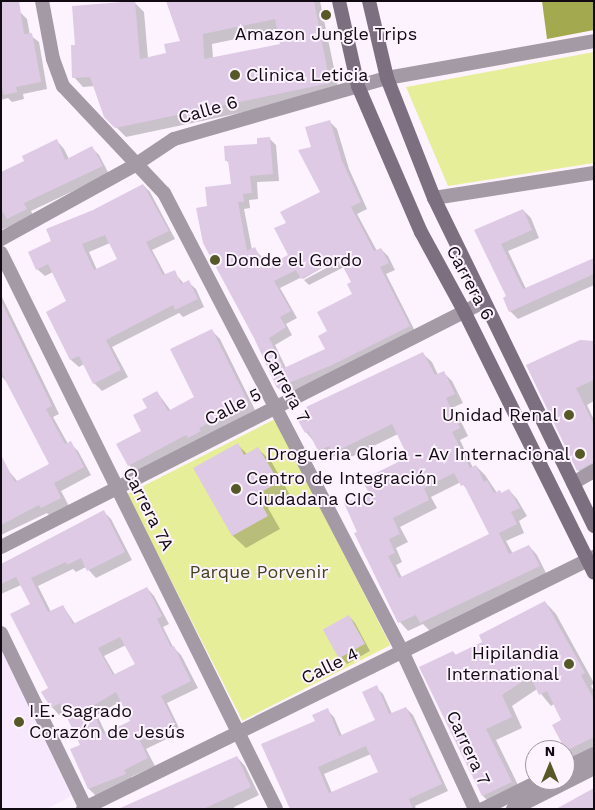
<!DOCTYPE html>
<html>
<head>
<meta charset="utf-8">
<style>
	body { margin:0 }
	#map { position:relative; width:595px; height:810px; overflow:hidden; background:#fcf3fe; font-family:"Work Sans",sans-serif }
	div>[style] { position:absolute }
	[style*='--x'] { left:calc(var(--x)*1px); top:calc(var(--y)*1px); width:calc(var(--w)*1px); rotate:calc(var(--a)*1deg) }
	.built>* { inset:0; background:#f8e8fd }
	.green>* { inset:0; background:#e7ee99; transform-origin:0 0 }
	.water>* { inset:0; background:#a3a94e }
	.shadow>* { inset:0; background:#0003 }
	.building>* { inset:0; background:#dfcae5; transform-origin:0 0 }
	.minor>* { height:14px; margin:-7px; padding:0 7px; transform-origin:7px; border-radius:7px; background:#a49aa6 }
	.tertiary>* { height:14px; margin:-7px; padding:0 7px; transform-origin:7px; border-radius:7px; background:#a49aa6 }
	.secondary>* { height:14px; margin:-7px; padding:0 7px; transform-origin:7px; border-radius:7px; background:#7c6f80 }
	.dots>* { width:14px; height:14px; translate:-50% -50%; box-sizing:border-box; border:2px solid #fcf3fe; border-radius:50% }
	span { translate:-50% -50%; white-space:nowrap; text-align:center; line-height:1.15; -webkit-text-stroke:4px #fcf3fe; paint-order:stroke }
	.poi-label { font-size:18px; color:#110a13 }
	.left { translate:0 -50%; text-align:left }
	.right { translate:-100% -50%; text-align:right }
	.street-label { font-size:18px; color:#110a13 }
	.park-label { font-size:18px; color:#43451f }
	.frame { position:absolute; inset:0; border:2px solid #110a13; pointer-events:none }
	.north { position:absolute; left:525px; top:740px; width:50px; height:50px; box-sizing:border-box; background:#fcf3fe; border:1px solid #9e96a0; border-radius:50%; rotate:0deg; font-size:14px; font-weight:700; line-height:20px; text-align:center; color:#110a13 }
	.north::after { content:''; display:block; margin:auto; width:18px; height:22px; background:#565927; clip-path:polygon(50% 0,100% 100%,50% 72%,0 100%) }
</style>
</head>
<body>
<div id="map">
	<div class="built">
		<i style="clip-path:polygon(1px 647px,71px 796px,47px 809px,1px 809px)"></i>
	</div>
	<div class="green">
		<i style="clip-path:polygon(594px 52px,594px 163px,448px 186px,406px 87px)"></i>
		<i style="left:275px;top:419px;width:254px;height:166px;rotate:63deg"></i>
	</div>
	<div class="water">
		<i style="clip-path:polygon(542px 1px,594px 1px,594px 30px,547px 39px)"></i>
	</div>
	<div class="shadow">
		<i style="clip-path:polygon(1px 1px,20px 12px,27px 19px,30px 35px,39px 42px,47px 89px,23px 94px,24px 99px,12px 102px,8px 98px,1px 100px)"></i>
		<i style="clip-path:polygon(evenodd,168px 1px,320px 1px,339px 92px,126px 137px,105px 116px,95px 86px,83px 87px,74px 77px,76px 46px,134px 2px,144px 12px,148px 58px,167px 54px,182px 42px,168px 1px,278px 30px,282px 45px,213px 59px,212px 44px,278px 30px)"></i>
		<i style="clip-path:polygon(evenodd,330px 122px,337px 129px,349px 169px,367px 209px,357px 214px,377px 251px,381px 249px,388px 256px,395px 270px,386px 274px,416px 333px,339px 371px,285px 394px,278px 388px,255px 338px,208px 207px,232px 185px,230px 164px,226px 160px,269px 138px,276px 145px,279px 181px,257px 182px,258px 199px,249px 200px,250px 208px,244px 209px,252px 250px,254px 249px,261px 256px,267px 267px,289px 255px,288px 223px,322px 193px,312px 148px,330px 122px,344px 255px,345px 258px,304px 280px,309px 285px,344px 267px,352px 282px,354px 295px,329px 332px,326px 350px,286px 368px,275px 345px,292px 335px,286px 324px,297px 318px,280px 288px,302px 277px,303px 279px,344px 255px)"></i>
		<i style="clip-path:polygon(57px 141px,64px 149px,69px 159px,91px 147px,99px 155px,109px 174px,31px 211px,34px 217px,1px 230px,1px 174px,26px 161px)"></i>
		<i style="clip-path:polygon(evenodd,143px 185px,150px 192px,175px 239px,152px 250px,166px 276px,174px 272px,184px 284px,188px 282px,196px 289px,204px 307px,183px 317px,179px 313px,112px 347px,128px 377px,102px 391px,94px 383px,84px 364px,79px 367px,71px 360px,48px 312px,68px 302px,53px 272px,45px 276px,37px 269px,53px 241px,93px 211px,143px 185px,110px 243px,119px 259px,97px 270px,89px 252px,110px 243px)"></i>
		<i style="clip-path:polygon(523px 210px,531px 218px,539px 238px,508px 251px,526px 289px,594px 259px,594px 285px,518px 319px,510px 311px,508px 297px,476px 231px)"></i>
		<i style="clip-path:polygon(1px 295px,59px 414px,53px 417px,68px 444px,70px 443px,78px 451px,91px 475px,61px 491px,69px 506px,50px 516px,47px 513px,1px 535px,1px 473px,8px 470px,18px 482px,51px 465px,9px 384px,1px 376px)"></i>
		<i style="clip-path:polygon(212px 331px,220px 339px,255px 410px,137px 473px,129px 465px,143px 432px,148px 409px,157px 392px,171px 411px,195px 398px)"></i>
		<i style="clip-path:polygon(594px 342px,594px 401px,587px 405px,594px 420px,594px 475px,586px 478px,578px 470px,528px 366px)"></i>
		<i style="clip-path:polygon(evenodd,423px 354px,432px 362px,438px 375px,443px 372px,452px 381px,463px 403px,454px 407px,468px 436px,460px 440px,473px 468px,476px 466px,485px 475px,497px 493px,500px 491px,502px 494px,509px 490px,517px 499px,527px 516px,519px 521px,524px 533px,506px 541px,513px 554px,529px 546px,537px 555px,547px 575px,430px 631px,423px 624px,408px 631px,400px 622px,358px 533px,370px 494px,410px 457px,398px 434px,343px 461px,337px 455px,328px 459px,306px 432px,423px 354px,461px 482px,470px 493px,491px 535px,402px 578px,396px 565px,402px 562px,396px 548px,408px 542px,400px 527px,437px 508px,431px 497px,461px 482px)"></i>
		<i style="clip-path:polygon(238px 445px,248px 455px,258px 449px,271px 461px,290px 495px,268px 508px,280px 529px,246px 548px,233px 536px,195px 468px)"></i>
		<i style="clip-path:polygon(evenodd,103px 511px,111px 519px,132px 560px,96px 578px,86px 567px,76px 572px,73px 569px,38px 586px,51px 612px,63px 606px,75px 624px,147px 588px,154px 596px,169px 624px,163px 627px,173px 647px,181px 655px,198px 688px,167px 703px,181px 732px,146px 749px,155px 766px,131px 777px,132px 781px,96px 796px,89px 789px,82px 746px,65px 711px,59px 715px,52px 707px,32px 605px,21px 585px,1px 594px,1px 565px,103px 511px,126px 645px,136px 665px,115px 675px,104px 656px,126px 645px,103px 511px,121px 701px,131px 722px,106px 734px,97px 715px,121px 701px)"></i>
		<i style="clip-path:polygon(545px 602px,556px 614px,594px 683px,591px 686px,594px 691px,594px 753px,578px 761px,567px 750px,563px 721px,554px 704px,551px 706px,537px 689px,512px 706px,522px 728px,496px 740px,522px 793px,494px 807px,483px 796px,421px 668px,453px 652px,457px 656px,484px 642px)"></i>
		<i style="clip-path:polygon(349px 616px,355px 623px,370px 651px,347px 664px,341px 657px)"></i>
		<i style="clip-path:polygon(evenodd,376px 687px,383px 694px,392px 714px,406px 708px,413px 715px,448px 791px,415px 806px,416px 809px,291px 809px,317px 722px,327px 710px,334px 717px,342px 736px,377px 721px,376px 687px,371px 754px,380px 773px,332px 793px,324px 774px,371px 754px)"></i>
		<i style="clip-path:polygon(237px 757px,245px 766px,259px 795px,234px 807px,235px 809px,121px 809px)"></i>
	</div>
	<div class="building">
		<i style="clip-path:polygon(1px 1px,19px 1px,24px 34px,32px 33px,41px 82px,16px 87px,17px 92px,4px 95px,1px 85px)"></i>
		<i style="clip-path:polygon(evenodd,135px 1px,140px 59px,166px 53px,164px 44px,180px 41px,166px 1px,314px 1px,330px 83px,115px 128px,104px 117px,90px 77px,72px 78px,71px 45px,75px 45px,72px 6px,135px 1px,275px 19px,280px 44px,204px 59px,203px 34px,275px 19px)"></i>
		<i style="clip-path:polygon(evenodd,330px 120px,342px 161px,361px 202px,351px 207px,374px 251px,381px 248px,389px 263px,380px 267px,410px 326px,332px 365px,277px 388px,254px 338px,203px 243px,196px 208px,207px 206px,205px 187px,231px 184px,228px 160px,225px 161px,224px 146px,257px 144px,257px 138px,270px 137px,273px 174px,250px 176px,252px 193px,243px 194px,244px 202px,238px 202px,247px 251px,255px 247px,265px 267px,288px 255px,274px 228px,286px 223px,280px 212px,320px 192px,298px 150px,311px 147px,305px 127px,330px 120px,339px 259px,351px 282px,347px 284px,352px 294px,317px 312px,327px 331px,318px 336px,325px 349px,284px 368px,269px 338px,286px 327px,280px 317px,291px 311px,274px 281px,296px 270px,301px 279px,339px 259px)"></i>
		<i style="clip-path:polygon(57px 139px,65px 160px,92px 146px,103px 166px,24px 203px,27px 209px,7px 219px,1px 209px,1px 172px,24px 161px,22px 156px)"></i>
		<i style="clip-path:polygon(evenodd,143px 184px,169px 231px,146px 242px,163px 275px,175px 270px,181px 284px,189px 280px,198px 299px,175px 310px,173px 305px,106px 340px,121px 370px,93px 384px,79px 356px,70px 360px,46px 312px,66px 301px,48px 264px,36px 270px,28px 252px,51px 241px,46px 229px,93px 210px,143px 184px,105px 235px,117px 259px,94px 270px,82px 244px,105px 235px)"></i>
		<i style="clip-path:polygon(523px 209px,532px 230px,501px 244px,523px 289px,594px 258px,594px 274px,509px 312px,503px 298px,506px 296px,474px 230px)"></i>
		<i style="clip-path:polygon(1px 301px,52px 406px,46px 409px,65px 444px,71px 441px,84px 467px,54px 483px,61px 498px,41px 508px,39px 505px,1px 525px,1px 455px,15px 482px,49px 464px,1px 372px)"></i>
		<i style="clip-path:polygon(212px 329px,248px 402px,199px 428px,201px 431px,188px 438px,186px 435px,128px 466px,116px 444px,141px 431px,133px 415px,147px 408px,142px 399px,157px 391px,168px 411px,194px 397px,170px 349px)"></i>
		<i style="clip-path:polygon(580px 340px,594px 341px,594px 380px,576px 388px,594px 425px,594px 462px,577px 471px,526px 365px)"></i>
		<i style="clip-path:polygon(evenodd,423px 352px,435px 375px,444px 371px,455px 394px,446px 398px,460px 428px,452px 432px,470px 468px,476px 465px,484px 482px,487px 480px,494px 493px,500px 490px,501px 493px,509px 489px,520px 508px,511px 512px,517px 524px,499px 533px,509px 554px,529px 545px,540px 566px,420px 623px,416px 615px,398px 623px,354px 533px,357px 532px,344px 503px,369px 493px,362px 480px,408px 457px,392px 424px,333px 453px,329px 446px,318px 451px,308px 431px,305px 433px,296px 417px,308px 411px,306px 407px,423px 352px,454px 473px,461px 486px,464px 485px,489px 534px,399px 578px,388px 556px,395px 553px,389px 539px,400px 534px,393px 518px,429px 500px,424px 488px,454px 473px)"></i>
		<i style="clip-path:polygon(238px 443px,244px 455px,258px 447px,279px 482px,256px 495px,268px 516px,232px 536px,193px 468px)"></i>
		<i style="clip-path:polygon(evenodd,104px 510px,125px 552px,87px 571px,81px 558px,67px 565px,66px 562px,31px 578px,48px 612px,63px 605px,73px 624px,147px 587px,162px 616px,157px 619px,171px 647px,174px 646px,191px 681px,161px 696px,175px 724px,140px 741px,148px 758px,124px 770px,126px 774px,88px 789px,70px 749px,80px 745px,60px 703px,51px 708px,41px 692px,48px 688px,10px 614px,30px 604px,16px 577px,1px 584px,1px 564px,104px 510px,120px 637px,135px 664px,113px 675px,98px 648px,120px 637px,104px 510px,116px 692px,130px 721px,103px 734px,91px 707px,116px 692px)"></i>
		<i style="clip-path:polygon(545px 601px,585px 673px,581px 675px,594px 700px,594px 737px,566px 751px,552px 725px,561px 720px,547px 691px,539px 695px,530px 676px,502px 695px,512px 717px,486px 729px,512px 782px,482px 796px,419px 667px,453px 651px,455px 655px,482px 642px,479px 635px)"></i>
		<i style="left:349px;top:615px;width:33px;height:30px;rotate:61deg"></i>
		<i style="clip-path:polygon(evenodd,377px 685px,389px 714px,406px 707px,442px 784px,409px 799px,413px 809px,290px 809px,261px 744px,315px 721px,312px 715px,328px 708px,339px 736px,375px 720px,362px 692px,377px 685px,366px 746px,378px 772px,329px 793px,318px 767px,366px 746px)"></i>
		<i style="clip-path:polygon(237px 756px,251px 787px,203px 809px,118px 809px)"></i>
		<i style="clip-path:polygon(594px 788px,594px 809px,556px 809px)"></i>
	</div>
	<div class="minor">
		<i style="--x:42;--y:1;--w:59;--a:79.3"></i>
		<i style="--x:53;--y:59;--w:29;--a:70"></i>
		<i style="--x:63;--y:86;--w:147;--a:46.7"></i>
		<i style="--x:164;--y:193;--w:516;--a:62.54"></i>
		<i style="--x:402;--y:651;--w:174;--a:65.2"></i>
		<i style="--x:434;--y:198;--w:162;--a:-8.9"></i>
		<i style="--x:1;--y:239;--w:153;--a:-28.9"></i>
		<i style="--x:135;--y:165;--w:47;--a:-33.7"></i>
		<i style="--x:174;--y:139;--w:222;--a:-16"></i>
		<i style="--x:387;--y:78;--w:210;--a:-10.1"></i>
		<i style="--x:1;--y:253;--w:620;--a:63.68"></i>
		<i style="--x:573;--y:483;--w:24;--a:-30"></i>
		<i style="--x:1;--y:547;--w:541;--a:-26.94"></i>
		<i style="--x:83;--y:809;--w:570;--a:-26.25"></i>
	</div>
	<div class="tertiary">
		<i style="--x:1;--y:633;--w:195;--a:64.2"></i>
		<i style="--x:565;--y:768;--w:32;--a:-26"></i>
		<i style="--x:483;--y:809;--w:65;--a:-26.6"></i>
		<i style="--x:513;--y:809;--w:91;--a:-26.8"></i>
	</div>
	<div class="secondary">
		<i style="--x:339;--y:1;--w:87;--a:77.4"></i>
		<i style="--x:358;--y:86;--w:159;--a:66.7"></i>
		<i style="--x:421;--y:232;--w:90;--a:61.4"></i>
		<i style="--x:464;--y:311;--w:292;--a:63.6"></i>
		<i style="--x:369;--y:1;--w:79;--a:76.8"></i>
		<i style="--x:387;--y:78;--w:129;--a:68.6"></i>
		<i style="--x:434;--y:198;--w:365;--a:64"></i>
	</div>
	<div class="dots">
		<i style="left:326px;top:15px;background:#565927"></i>
		<i style="left:235px;top:75px;background:#565927"></i>
		<i style="left:215px;top:260px;background:#565927"></i>
		<i style="left:569px;top:415px;background:#565927"></i>
		<i style="left:580px;top:454px;background:#565927"></i>
		<i style="left:236px;top:489px;background:#565927"></i>
		<i style="left:569px;top:664px;background:#565927"></i>
		<i style="left:19px;top:722px;background:#565927"></i>
	</div>
	<div class="poi-label">
		<span style="left:326px;top:34px">Amazon Jungle Trips</span>
		<span class="left" style="left:246px;top:75px">Clinica Leticia</span>
		<span class="left" style="left:225px;top:260px">Donde el Gordo</span>
		<span class="right" style="left:558px;top:415px">Unidad Renal</span>
		<span class="right" style="left:570px;top:454px">Drogueria Gloria - Av Internacional</span>
		<span class="left" style="left:246px;top:489px">Centro de Integración<br>Ciudadana CIC</span>
		<span class="right" style="left:559px;top:664px">Hipilandia<br>International</span>
		<span class="left" style="left:29px;top:722px">I.E. Sagrado<br>Corazón de Jesús</span>
	</div>
	<div class="street-label">
		<span style="left:208px;top:110px;rotate:-16deg">Calle 6</span>
		<span style="left:470px;top:283px;rotate:62deg">Carrera 6</span>
		<span style="left:286px;top:386px;rotate:62deg">Carrera 7</span>
		<span style="left:233px;top:407px;rotate:-27deg">Calle 5</span>
		<span style="left:148px;top:509px;rotate:63deg">Carrera 7A</span>
		<span style="left:330px;top:666px;rotate:-26deg">Calle 4</span>
		<span style="left:468px;top:748px;rotate:65deg">Carrera 7</span>
	</div>
	<div class="park-label">
		<span style="left:259px;top:572px">Parque Porvenir</span>
	</div>
	<div class="frame"></div>
	<div class="north">N</div>
</div>
</body>
</html>
